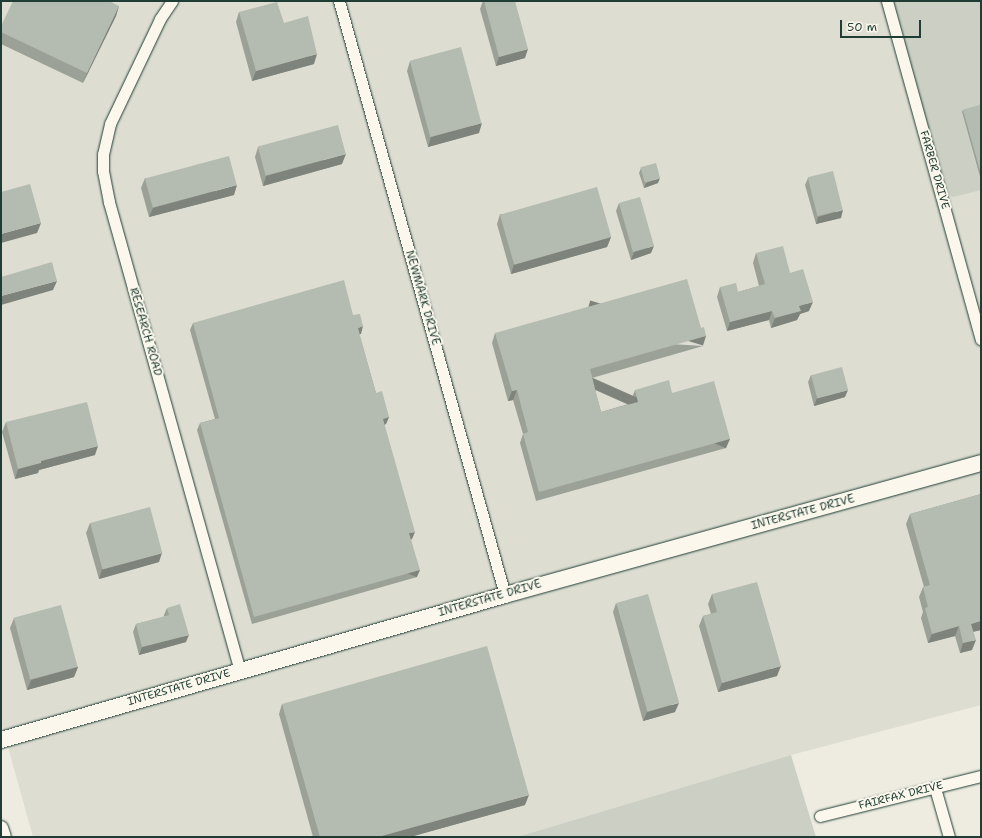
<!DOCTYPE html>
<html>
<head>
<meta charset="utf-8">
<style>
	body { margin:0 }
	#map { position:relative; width:982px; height:838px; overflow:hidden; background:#eeece1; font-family:"Shantell Sans",sans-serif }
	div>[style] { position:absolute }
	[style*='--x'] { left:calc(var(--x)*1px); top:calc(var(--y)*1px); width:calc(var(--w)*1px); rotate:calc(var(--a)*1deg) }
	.built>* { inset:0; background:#ddddd2 }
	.green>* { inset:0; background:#cbcfc4 }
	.roads { filter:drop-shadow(0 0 1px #1f3d34) drop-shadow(0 0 1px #1f3d34) }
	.minor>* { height:11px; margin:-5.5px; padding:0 5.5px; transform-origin:5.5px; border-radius:5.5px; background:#fbf7ec }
	.tertiary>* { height:14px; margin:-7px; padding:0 7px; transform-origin:7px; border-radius:7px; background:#fbf7ec }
	.secondary>* { height:16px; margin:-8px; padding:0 8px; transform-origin:8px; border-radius:8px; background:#fbf7ec }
	.wall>* { inset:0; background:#9ba197 }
	.shaded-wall>* { inset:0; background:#7e837b; transform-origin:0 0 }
	.building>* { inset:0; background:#b4bbb0; transform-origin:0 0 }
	span { translate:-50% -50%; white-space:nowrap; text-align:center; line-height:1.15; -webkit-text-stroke:4px #fbf7ec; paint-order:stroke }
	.street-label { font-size:11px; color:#1f3d34 }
	.frame { position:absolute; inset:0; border:2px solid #1f3d34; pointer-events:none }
	.scale { position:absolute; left:840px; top:20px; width:81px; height:18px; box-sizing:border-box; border:2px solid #1f3d34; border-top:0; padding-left:5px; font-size:12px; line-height:14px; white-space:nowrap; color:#1f3d34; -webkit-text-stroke:3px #fbf7ec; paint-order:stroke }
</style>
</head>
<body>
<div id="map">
	<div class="built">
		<i style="clip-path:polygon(1px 1px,981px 1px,981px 705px,791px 755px,517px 837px,33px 837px,1px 722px)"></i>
	</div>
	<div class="green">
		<i style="clip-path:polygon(893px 1px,981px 1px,981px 107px,962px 113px,981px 182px,981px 190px,953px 197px,946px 193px)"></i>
		<i style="clip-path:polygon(791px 755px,816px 837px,517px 837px)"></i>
	</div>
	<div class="roads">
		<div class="minor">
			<i style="--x:172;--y:1;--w:22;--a:124"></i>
			<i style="--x:160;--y:19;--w:116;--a:115.5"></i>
			<i style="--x:110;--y:124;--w:31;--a:103"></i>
			<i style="--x:103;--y:154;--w:17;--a:90"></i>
			<i style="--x:103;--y:171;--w:32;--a:79"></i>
			<i style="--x:109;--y:202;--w:487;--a:74.4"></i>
			<i style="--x:339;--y:1;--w:617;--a:74.39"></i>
			<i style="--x:887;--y:1;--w:351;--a:74.5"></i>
			<i style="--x:935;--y:788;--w:51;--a:74.1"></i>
			<i style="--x:820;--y:816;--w:166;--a:-14"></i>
		</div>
		<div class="tertiary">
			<i style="--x:1;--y:828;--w:9;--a:72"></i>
		</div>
		<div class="secondary">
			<i style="--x:1;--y:740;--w:524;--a:-16.05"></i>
			<i style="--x:505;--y:595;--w:494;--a:-15.5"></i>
		</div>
	</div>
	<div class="wall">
		<i style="clip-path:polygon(483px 1px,484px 1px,525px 58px,496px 66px,480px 9px)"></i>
		<i style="clip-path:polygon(119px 6px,116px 16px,83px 83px,1px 44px,1px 26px)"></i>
		<i style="clip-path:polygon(239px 12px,284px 23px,314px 64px,252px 81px,236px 22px)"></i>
		<i style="clip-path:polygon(410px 61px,479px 133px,428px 147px,407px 71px)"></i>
		<i style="clip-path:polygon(981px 105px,981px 176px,980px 177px,962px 112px,963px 110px)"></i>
		<i style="clip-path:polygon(258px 147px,342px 164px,263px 186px,255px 157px)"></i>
		<i style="clip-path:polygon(641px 168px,658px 183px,644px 188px,639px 173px)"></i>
		<i style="clip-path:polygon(145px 178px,234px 195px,149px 217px,141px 188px)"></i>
		<i style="clip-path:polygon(808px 178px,841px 218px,816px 224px,805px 185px)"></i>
		<i style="clip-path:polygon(619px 203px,651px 253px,631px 260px,616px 211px)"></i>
		<i style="clip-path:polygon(500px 214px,611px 237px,607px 247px,511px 274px,497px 224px)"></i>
		<i style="clip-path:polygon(756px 253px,790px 273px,809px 311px,800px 314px,797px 320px,771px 328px,769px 320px,727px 331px,717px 297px,720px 287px,738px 292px,759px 286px,753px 263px)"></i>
		<i style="clip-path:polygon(353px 315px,361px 334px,359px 334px,376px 393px,389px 417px,386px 424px,384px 425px,412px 539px,411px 540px,417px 577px,252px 624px,197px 430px,200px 423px,215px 419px,190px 330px,193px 323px)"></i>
		<i style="clip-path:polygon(495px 333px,703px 346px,592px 378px,601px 412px,632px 403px,631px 400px,635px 390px,672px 393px,726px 448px,536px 501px,520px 443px,523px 434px,513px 400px,508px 401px,492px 343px)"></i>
		<i style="clip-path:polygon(811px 375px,845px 397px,814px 406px,808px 382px)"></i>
		<i style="clip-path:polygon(6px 422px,95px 455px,39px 470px,38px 473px,15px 479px,2px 432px)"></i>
		<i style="clip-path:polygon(981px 494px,981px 630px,973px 632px,972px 650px,960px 653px,955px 636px,928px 643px,921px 618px,923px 612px,919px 597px,923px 587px,924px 587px,906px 524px,910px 514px)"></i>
		<i style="clip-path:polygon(90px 523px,159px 562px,99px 579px,86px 533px)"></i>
		<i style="clip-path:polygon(712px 594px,777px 676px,718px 692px,699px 626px,703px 616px,711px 614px,708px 604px)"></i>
		<i style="clip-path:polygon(616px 603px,675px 712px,643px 721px,613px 612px)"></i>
		<i style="clip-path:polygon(167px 608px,186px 642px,139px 655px,133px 632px,136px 624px,164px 617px,164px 615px)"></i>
		<i style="clip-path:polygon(14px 618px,78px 667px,74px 677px,27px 690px,10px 628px)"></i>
		<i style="clip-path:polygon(282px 704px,525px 805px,410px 837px,313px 837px,279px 714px)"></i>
	</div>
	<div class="shaded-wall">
		<i style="clip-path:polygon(119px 6px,116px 16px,83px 83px,87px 73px)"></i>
		<i style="clip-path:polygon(528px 49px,525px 58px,496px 66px,499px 57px)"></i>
		<i style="clip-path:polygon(317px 54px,314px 64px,252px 81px,256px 71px)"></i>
		<i style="clip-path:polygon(482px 123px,479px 133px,428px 147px,431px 137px)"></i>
		<i style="clip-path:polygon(346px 154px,342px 164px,263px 186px,266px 176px)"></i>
		<i style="clip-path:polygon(660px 178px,658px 183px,644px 188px,646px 183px)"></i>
		<i style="clip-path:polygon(237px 185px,234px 195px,149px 217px,153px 208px)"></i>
		<i style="clip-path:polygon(843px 210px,841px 218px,816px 224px,818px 217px)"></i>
		<i style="clip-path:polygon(41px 223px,37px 233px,1px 243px,1px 234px)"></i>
		<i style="clip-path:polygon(611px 237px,607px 247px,511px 274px,514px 264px)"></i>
		<i style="clip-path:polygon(654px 246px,651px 253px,631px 260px,634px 252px)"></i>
		<i style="clip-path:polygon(57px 281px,53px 290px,1px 305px,1px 296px)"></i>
		<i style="clip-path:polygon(813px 302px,809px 311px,800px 314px,797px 320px,771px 328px,775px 318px,799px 306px)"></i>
		<i style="clip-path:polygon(772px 311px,769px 320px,727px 331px,730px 322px)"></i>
		<i style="clip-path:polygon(363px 326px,361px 334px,355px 335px,358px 328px)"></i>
		<i style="left:706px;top:336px;width:10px;height:121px;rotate:107deg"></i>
		<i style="clip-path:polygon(517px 390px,513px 400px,508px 401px,512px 391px)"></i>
		<i style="clip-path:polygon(848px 390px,845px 397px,814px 406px,817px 398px)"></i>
		<i style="clip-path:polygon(389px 417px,386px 424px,380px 426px,383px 419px)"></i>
		<i style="left:730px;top:439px;width:10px;height:198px;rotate:114deg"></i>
		<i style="clip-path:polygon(98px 446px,95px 455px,39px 470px,38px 473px,15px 479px,18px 469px,41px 461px)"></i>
		<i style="clip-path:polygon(415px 532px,412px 539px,407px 541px,409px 533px)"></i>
		<i style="clip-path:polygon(162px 553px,159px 562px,99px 579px,102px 569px)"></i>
		<i style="left:420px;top:570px;width:8px;height:173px;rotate:113deg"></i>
		<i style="clip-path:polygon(981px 621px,981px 630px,967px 633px,971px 624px)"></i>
		<i style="clip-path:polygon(959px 626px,955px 636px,928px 643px,932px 634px)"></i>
		<i style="clip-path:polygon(189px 635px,186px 642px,139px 655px,142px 647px)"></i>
		<i style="clip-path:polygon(976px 640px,972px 650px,960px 653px,963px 643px)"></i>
		<i style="clip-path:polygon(781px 666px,777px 676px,718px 692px,722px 683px)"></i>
		<i style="clip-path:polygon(78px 667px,74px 677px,27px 690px,31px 680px)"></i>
		<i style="clip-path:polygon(679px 703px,675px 712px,643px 721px,647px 712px)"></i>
		<i style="clip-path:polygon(529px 795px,525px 805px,410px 837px,378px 837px)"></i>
	</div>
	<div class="building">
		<i style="clip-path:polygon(13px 1px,109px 1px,119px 6px,87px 73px,1px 32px,1px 26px)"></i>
		<i style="clip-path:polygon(484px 1px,515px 1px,528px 49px,499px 57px)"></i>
		<i style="clip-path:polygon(277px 2px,284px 23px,308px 16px,317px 54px,256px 71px,239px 12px)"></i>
		<i style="left:461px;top:47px;width:79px;height:53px;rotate:75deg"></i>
		<i style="clip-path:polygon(981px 105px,981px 174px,963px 110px)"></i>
		<i style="left:338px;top:125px;width:30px;height:83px;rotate:75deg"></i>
		<i style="left:229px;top:156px;width:30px;height:87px;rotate:75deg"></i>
		<i style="left:656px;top:163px;width:16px;height:16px;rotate:75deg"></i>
		<i style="left:833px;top:171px;width:40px;height:26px;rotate:76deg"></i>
		<i style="clip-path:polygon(30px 184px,41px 223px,1px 234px,1px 192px)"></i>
		<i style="left:597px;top:187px;width:52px;height:101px;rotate:74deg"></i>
		<i style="left:640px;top:197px;width:51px;height:22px;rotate:74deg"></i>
		<i style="clip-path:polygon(783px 246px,790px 273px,803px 269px,813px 302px,799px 306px,801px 311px,775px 318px,772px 311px,730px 322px,720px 287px,736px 283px,738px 292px,765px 284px,756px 253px)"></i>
		<i style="clip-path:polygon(52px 262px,57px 281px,1px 296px,1px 277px)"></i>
		<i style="clip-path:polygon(687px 279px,701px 328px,704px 327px,706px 336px,590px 369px,601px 412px,638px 402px,635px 390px,669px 380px,672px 393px,714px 381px,730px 439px,539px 492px,523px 434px,528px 432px,517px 390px,512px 391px,495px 333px)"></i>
		<i style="clip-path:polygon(344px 280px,353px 315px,360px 314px,363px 326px,358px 328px,376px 393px,382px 391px,389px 417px,383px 419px,415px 532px,409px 533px,420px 570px,254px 617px,200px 423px,219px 418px,193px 323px)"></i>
		<i style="left:842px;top:367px;width:24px;height:32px;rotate:75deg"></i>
		<i style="clip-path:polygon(87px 402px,98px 446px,41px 461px,41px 463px,18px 469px,6px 422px)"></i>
		<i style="clip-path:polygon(981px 494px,981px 621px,971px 624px,976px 640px,963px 643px,959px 626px,932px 634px,925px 608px,928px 607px,923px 587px,930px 585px,910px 514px)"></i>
		<i style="left:150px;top:507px;width:48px;height:62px;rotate:75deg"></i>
		<i style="clip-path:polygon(757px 582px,781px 666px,722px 683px,703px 616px,717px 612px,712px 594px)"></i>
		<i style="left:648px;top:594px;width:113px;height:33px;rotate:74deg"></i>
		<i style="clip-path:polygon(180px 604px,189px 635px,142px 647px,136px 624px,169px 615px,167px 608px)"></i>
		<i style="left:61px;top:605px;width:64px;height:49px;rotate:75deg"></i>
		<i style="clip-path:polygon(487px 646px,529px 795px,378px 837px,320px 837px,282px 704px)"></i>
	</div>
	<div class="street-label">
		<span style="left:934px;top:170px;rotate:74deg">FARBER DRIVE</span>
		<span style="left:422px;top:298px;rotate:74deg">NEWMARK DRIVE</span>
		<span style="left:145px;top:332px;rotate:74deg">RESEARCH ROAD</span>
		<span style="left:803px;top:513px;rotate:-15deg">INTERSTATE DRIVE</span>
		<span style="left:490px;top:599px;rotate:-16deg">INTERSTATE DRIVE</span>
		<span style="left:179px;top:688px;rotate:-16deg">INTERSTATE DRIVE</span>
		<span style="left:901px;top:796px;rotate:-14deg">FAIRFAX DRIVE</span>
	</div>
	<div class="frame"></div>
	<div class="scale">50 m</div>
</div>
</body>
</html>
